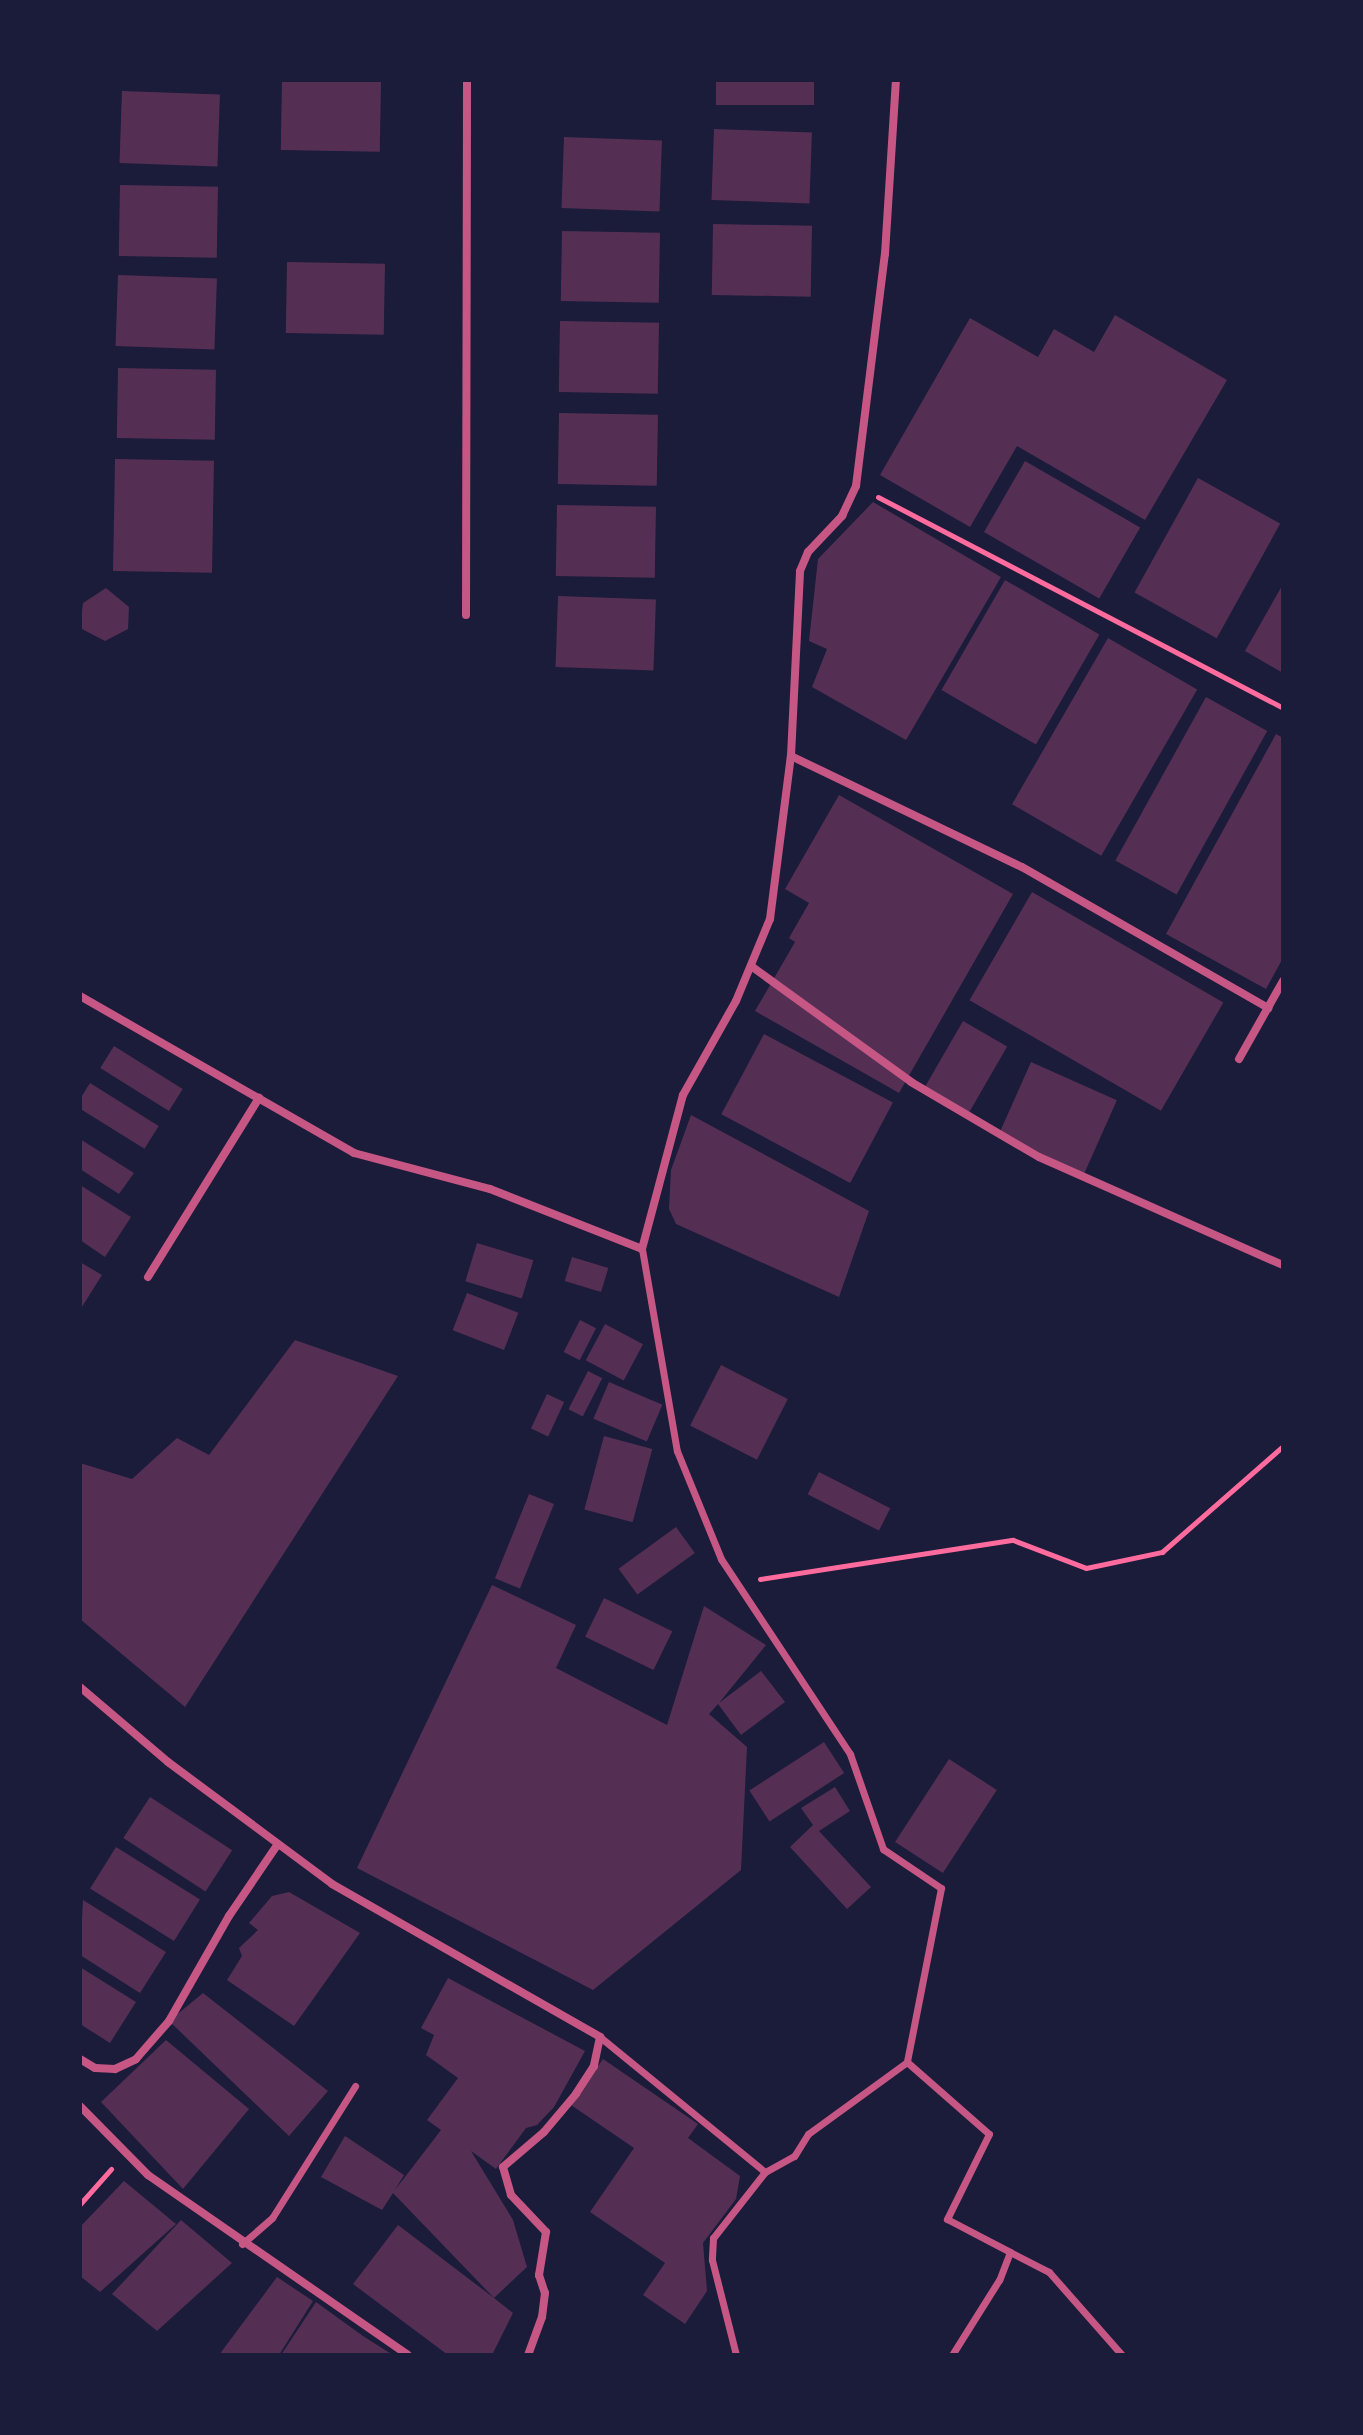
<!DOCTYPE html>
<html>
<head>
<meta charset="utf-8">
<style>
	body { margin:0 }
	#map { position:relative; width:1363px; height:2435px; overflow:hidden; background:#1b1b3a; font-family:Montserrat,sans-serif }
	div>[style] { position:absolute }
	[style*='--x'] { left:calc(var(--x)*1px); top:calc(var(--y)*1px); width:calc(var(--w)*1px); rotate:calc(var(--a)*1deg) }
	.building>* { inset:0; background:#542f53; transform-origin:0 0 }
	.path>* { height:5px; margin:-2.5px; padding:0 2.5px; transform-origin:2.5px; border-radius:2.5px; background:#ff6b9d }
	.pedestrian>* { height:7px; margin:-3.5px; padding:0 3.5px; transform-origin:3.5px; border-radius:3.5px; background:#c65784 }
	.minor>* { height:8px; margin:-4px; padding:0 4px; transform-origin:4px; border-radius:4px; background:#c65784 }
	span { translate:-50% -50%; white-space:nowrap; text-align:center; line-height:1.15; -webkit-text-stroke:8px #1b1b3a; paint-order:stroke }
	.frame { position:absolute; inset:0; border:82px solid #1b1b3a; pointer-events:none }
</style>
</head>
<body>
<div id="map">
	<div class="building">
		<i style="left:282px;top:80px;width:99px;height:70px;rotate:1deg"></i>
		<i style="left:716px;top:80px;width:98px;height:25px"></i>
		<i style="left:122px;top:91px;width:98px;height:72px;rotate:2deg"></i>
		<i style="left:714px;top:129px;width:98px;height:71px;rotate:2deg"></i>
		<i style="left:564px;top:137px;width:98px;height:71px;rotate:2deg"></i>
		<i style="left:120px;top:185px;width:98px;height:71px;rotate:1deg"></i>
		<i style="left:713px;top:224px;width:99px;height:71px;rotate:1deg"></i>
		<i style="left:562px;top:231px;width:98px;height:70px;rotate:1deg"></i>
		<i style="left:287px;top:262px;width:98px;height:71px;rotate:1deg"></i>
		<i style="left:118px;top:275px;width:99px;height:71px;rotate:2deg"></i>
		<i style="clip-path:polygon(1115px 315px,1227px 380px,1145px 520px,1017px 446px,970px 527px,880px 475px,970px 318px,1038px 357px,1054px 329px,1094px 352px)"></i>
		<i style="left:560px;top:321px;width:99px;height:71px;rotate:1deg"></i>
		<i style="left:118px;top:368px;width:98px;height:70px;rotate:1deg"></i>
		<i style="left:559px;top:413px;width:99px;height:71px;rotate:1deg"></i>
		<i style="left:115px;top:459px;width:99px;height:112px;rotate:1deg"></i>
		<i style="left:1025px;top:461px;width:133px;height:82px;rotate:30deg"></i>
		<i style="left:1198px;top:478px;width:94px;height:131px;rotate:29deg"></i>
		<i style="clip-path:polygon(873px 502px,1001px 577px,906px 740px,812px 687px,827px 649px,809px 641px,818px 559px)"></i>
		<i style="left:557px;top:505px;width:99px;height:71px;rotate:1deg"></i>
		<i style="left:1005px;top:580px;width:109px;height:127px;rotate:30deg"></i>
		<i style="clip-path:polygon(1283px 584px,1283px 673px,1245px 651px)"></i>
		<i style="clip-path:polygon(106px 588px,129px 607px,128px 629px,105px 641px,80px 628px,83px 603px)"></i>
		<i style="left:558px;top:596px;width:98px;height:71px;rotate:2deg"></i>
		<i style="left:1108px;top:638px;width:103px;height:192px;rotate:30deg"></i>
		<i style="left:1206px;top:697px;width:70px;height:187px;rotate:29deg"></i>
		<i style="clip-path:polygon(1276px 734px,1283px 738px,1283px 958px,1266px 989px,1166px 934px)"></i>
		<i style="clip-path:polygon(839px 795px,1013px 894px,899px 1093px,755px 1011px,795px 942px,789px 938px,809px 903px,785px 889px)"></i>
		<i style="left:1032px;top:892px;width:221px;height:125px;rotate:30deg"></i>
		<i style="left:963px;top:1021px;width:51px;height:82px;rotate:30deg"></i>
		<i style="left:764px;top:1034px;width:146px;height:91px;rotate:28deg"></i>
		<i style="left:114px;top:1046px;width:81px;height:26px;rotate:32deg"></i>
		<i style="left:1031px;top:1062px;width:94px;height:81px;rotate:24deg"></i>
		<i style="left:90px;top:1083px;width:81px;height:27px;rotate:32deg"></i>
		<i style="clip-path:polygon(691px 1115px,869px 1211px,839px 1297px,676px 1224px,669px 1209px,671px 1170px)"></i>
		<i style="clip-path:polygon(80px 1139px,134px 1173px,119px 1194px,80px 1169px)"></i>
		<i style="clip-path:polygon(80px 1185px,131px 1217px,105px 1257px,80px 1240px)"></i>
		<i style="left:477px;top:1243px;width:59px;height:40px;rotate:17deg"></i>
		<i style="left:572px;top:1257px;width:38px;height:25px;rotate:17deg"></i>
		<i style="clip-path:polygon(80px 1262px,102px 1275px,80px 1310px)"></i>
		<i style="left:467px;top:1293px;width:55px;height:40px;rotate:21deg"></i>
		<i style="left:580px;top:1320px;width:18px;height:36px;rotate:27deg"></i>
		<i style="left:605px;top:1324px;width:43px;height:41px;rotate:28deg"></i>
		<i style="clip-path:polygon(295px 1340px,398px 1376px,185px 1707px,80px 1619px,80px 1463px,132px 1479px,177px 1438px,209px 1455px)"></i>
		<i style="left:721px;top:1365px;width:75px;height:68px;rotate:27deg"></i>
		<i style="left:588px;top:1371px;width:16px;height:43px;rotate:27deg"></i>
		<i style="left:609px;top:1382px;width:58px;height:40px;rotate:23deg"></i>
		<i style="left:547px;top:1394px;width:19px;height:38px;rotate:25deg"></i>
		<i style="left:604px;top:1436px;width:50px;height:76px;rotate:15deg"></i>
		<i style="left:819px;top:1472px;width:80px;height:25px;rotate:27deg"></i>
		<i style="left:529px;top:1494px;width:27px;height:91px;rotate:22deg"></i>
		<i style="left:676px;top:1527px;width:32px;height:71px;rotate:54deg"></i>
		<i style="clip-path:polygon(492px 1585px,576px 1625px,556px 1668px,667px 1725px,704px 1606px,766px 1645px,719px 1703px,761px 1671px,785px 1702px,741px 1735px,718px 1704px,709px 1714px,747px 1747px,741px 1870px,593px 1990px,357px 1868px)"></i>
		<i style="left:604px;top:1598px;width:76px;height:43px;rotate:26deg"></i>
		<i style="left:824px;top:1742px;width:37px;height:89px;rotate:57deg"></i>
		<i style="left:949px;top:1759px;width:57px;height:99px;rotate:33deg"></i>
		<i style="clip-path:polygon(835px 1787px,850px 1811px,819px 1831px,871px 1887px,847px 1909px,790px 1847px,813px 1825px,801px 1808px)"></i>
		<i style="left:150px;top:1797px;width:98px;height:49px;rotate:33deg"></i>
		<i style="left:116px;top:1847px;width:99px;height:49px;rotate:32deg"></i>
		<i style="clip-path:polygon(289px 1892px,360px 1933px,294px 2026px,227px 1980px,242px 1956px,239px 1948px,258px 1930px,249px 1923px,272px 1896px)"></i>
		<i style="clip-path:polygon(83px 1900px,166px 1952px,140px 1993px,80px 1955px)"></i>
		<i style="clip-path:polygon(80px 1967px,136px 2002px,110px 2043px,80px 2024px)"></i>
		<i style="clip-path:polygon(448px 1978px,585px 2051px,554px 2107px,537px 2125px,526px 2128px,496px 2169px,471px 2151px,513px 2220px,527px 2267px,494px 2298px,513px 2313px,492px 2355px,448px 2355px,353px 2284px,398px 2225px,494px 2298px,393px 2193px,382px 2210px,321px 2177px,345px 2136px,404px 2175px,395px 2190px,441px 2130px,427px 2120px,458px 2078px,426px 2055px,434px 2035px,421px 2028px)"></i>
		<i style="clip-path:polygon(203px 1993px,328px 2091px,289px 2136px,169px 2021px)"></i>
		<i style="clip-path:polygon(166px 2040px,249px 2109px,183px 2189px,101px 2102px)"></i>
		<i style="clip-path:polygon(603px 2059px,698px 2124px,688px 2138px,740px 2176px,736px 2199px,703px 2243px,707px 2291px,685px 2324px,643px 2295px,665px 2263px,590px 2212px,634px 2148px,571px 2105px)"></i>
		<i style="clip-path:polygon(124px 2181px,176px 2224px,100px 2292px,80px 2276px,80px 2227px)"></i>
		<i style="clip-path:polygon(181px 2220px,232px 2263px,157px 2331px,112px 2294px)"></i>
		<i style="clip-path:polygon(277px 2277px,313px 2301px,279px 2355px,219px 2355px)"></i>
		<i style="clip-path:polygon(316px 2302px,363px 2336px,393px 2355px,281px 2355px)"></i>
	</div>
	<div class="path">
		<i style="--x:878;--y:497;--w:457;--a:27.5"></i>
		<i style="--x:760;--y:1579;--w:256;--a:-8.8"></i>
		<i style="--x:1013;--y:1540;--w:78;--a:21"></i>
		<i style="--x:1086;--y:1568;--w:78;--a:-11.9"></i>
		<i style="--x:1162;--y:1552;--w:161;--a:-41.2"></i>
		<i style="--x:80;--y:2204;--w:47;--a:-48.5"></i>
	</div>
	<div class="pedestrian">
		<i style="--x:642;--y:1249;--w:205;--a:80.2"></i>
		<i style="--x:677;--y:1451;--w:117;--a:67.8"></i>
		<i style="--x:721;--y:1559;--w:234;--a:56.5"></i>
		<i style="--x:850;--y:1754;--w:101;--a:70.8"></i>
		<i style="--x:883;--y:1849;--w:70;--a:33.9"></i>
		<i style="--x:941;--y:1888;--w:177;--a:101.1"></i>
		<i style="--x:907;--y:2062;--w:122;--a:144"></i>
		<i style="--x:808;--y:2134;--w:26;--a:122"></i>
		<i style="--x:794;--y:2156;--w:33;--a:151"></i>
		<i style="--x:765;--y:2172;--w:84;--a:128.2"></i>
		<i style="--x:713;--y:2238;--w:22;--a:93"></i>
		<i style="--x:712;--y:2260;--w:98;--a:75.8"></i>
		<i style="--x:600;--y:2037;--w:213;--a:39.3"></i>
		<i style="--x:907;--y:2062;--w:109;--a:41.3"></i>
		<i style="--x:989;--y:2134;--w:95;--a:116.3"></i>
		<i style="--x:947;--y:2219;--w:71;--a:27.6"></i>
		<i style="--x:1010;--y:2252;--w:30;--a:111"></i>
		<i style="--x:999;--y:2280;--w:89;--a:122.1"></i>
		<i style="--x:242;--y:2244;--w:40;--a:-41"></i>
		<i style="--x:272;--y:2218;--w:156;--a:-57.8"></i>
		<i style="--x:1010;--y:2252;--w:44;--a:27.1"></i>
		<i style="--x:1049;--y:2272;--w:111;--a:48.7"></i>
	</div>
	<div class="minor">
		<i style="--x:466;--y:615;--w:535;--a:-89.89"></i>
		<i style="--x:791;--y:756;--w:256;--a:25.7"></i>
		<i style="--x:1022;--y:867;--w:284;--a:29.8"></i>
		<i style="--x:751;--y:966;--w:198;--a:35.9"></i>
		<i style="--x:911;--y:1082;--w:148;--a:30.4"></i>
		<i style="--x:1039;--y:1157;--w:267;--a:23.9"></i>
		<i style="--x:80;--y:996;--w:316;--a:29.8"></i>
		<i style="--x:354;--y:1153;--w:141;--a:14.8"></i>
		<i style="--x:490;--y:1189;--w:163;--a:21.5"></i>
		<i style="--x:642;--y:1249;--w:159;--a:-75.1"></i>
		<i style="--x:683;--y:1095;--w:108;--a:-60.6"></i>
		<i style="--x:736;--y:1001;--w:89;--a:-67.5"></i>
		<i style="--x:770;--y:919;--w:164;--a:-82.7"></i>
		<i style="--x:791;--y:756;--w:185;--a:-87.2"></i>
		<i style="--x:800;--y:571;--w:21;--a:-67"></i>
		<i style="--x:808;--y:552;--w:50;--a:-46.6"></i>
		<i style="--x:842;--y:516;--w:33;--a:-65"></i>
		<i style="--x:856;--y:486;--w:234;--a:-82.9"></i>
		<i style="--x:885;--y:254;--w:174;--a:-86.4"></i>
		<i style="--x:1239;--y:1059;--w:90;--a:-60.6"></i>
		<i style="--x:148;--y:1277;--w:211;--a:-58.2"></i>
		<i style="--x:80;--y:1687;--w:116;--a:40.4"></i>
		<i style="--x:168;--y:1762;--w:204;--a:36.6"></i>
		<i style="--x:332;--y:1884;--w:309;--a:29.7"></i>
		<i style="--x:600;--y:2037;--w:30;--a:102"></i>
		<i style="--x:594;--y:2066;--w:33;--a:123"></i>
		<i style="--x:576;--y:2094;--w:50;--a:130.1"></i>
		<i style="--x:544;--y:2132;--w:54;--a:139.5"></i>
		<i style="--x:503;--y:2167;--w:29;--a:74"></i>
		<i style="--x:511;--y:2195;--w:51;--a:46.6"></i>
		<i style="--x:546;--y:2232;--w:44;--a:99.2"></i>
		<i style="--x:539;--y:2275;--w:19;--a:72"></i>
		<i style="--x:545;--y:2293;--w:24;--a:97"></i>
		<i style="--x:542;--y:2317;--w:40;--a:110.2"></i>
		<i style="--x:80;--y:2059;--w:17;--a:31"></i>
		<i style="--x:95;--y:2068;--w:20;--a:3"></i>
		<i style="--x:115;--y:2069;--w:23;--a:-25"></i>
		<i style="--x:136;--y:2059;--w:50;--a:-49"></i>
		<i style="--x:169;--y:2021;--w:121;--a:-60.3"></i>
		<i style="--x:229;--y:1916;--w:87;--a:-55.8"></i>
		<i style="--x:80;--y:2106;--w:97;--a:45.4"></i>
		<i style="--x:148;--y:2175;--w:316;--a:34.7"></i>
	</div>
	<div class="frame"></div>
</div>
</body>
</html>
